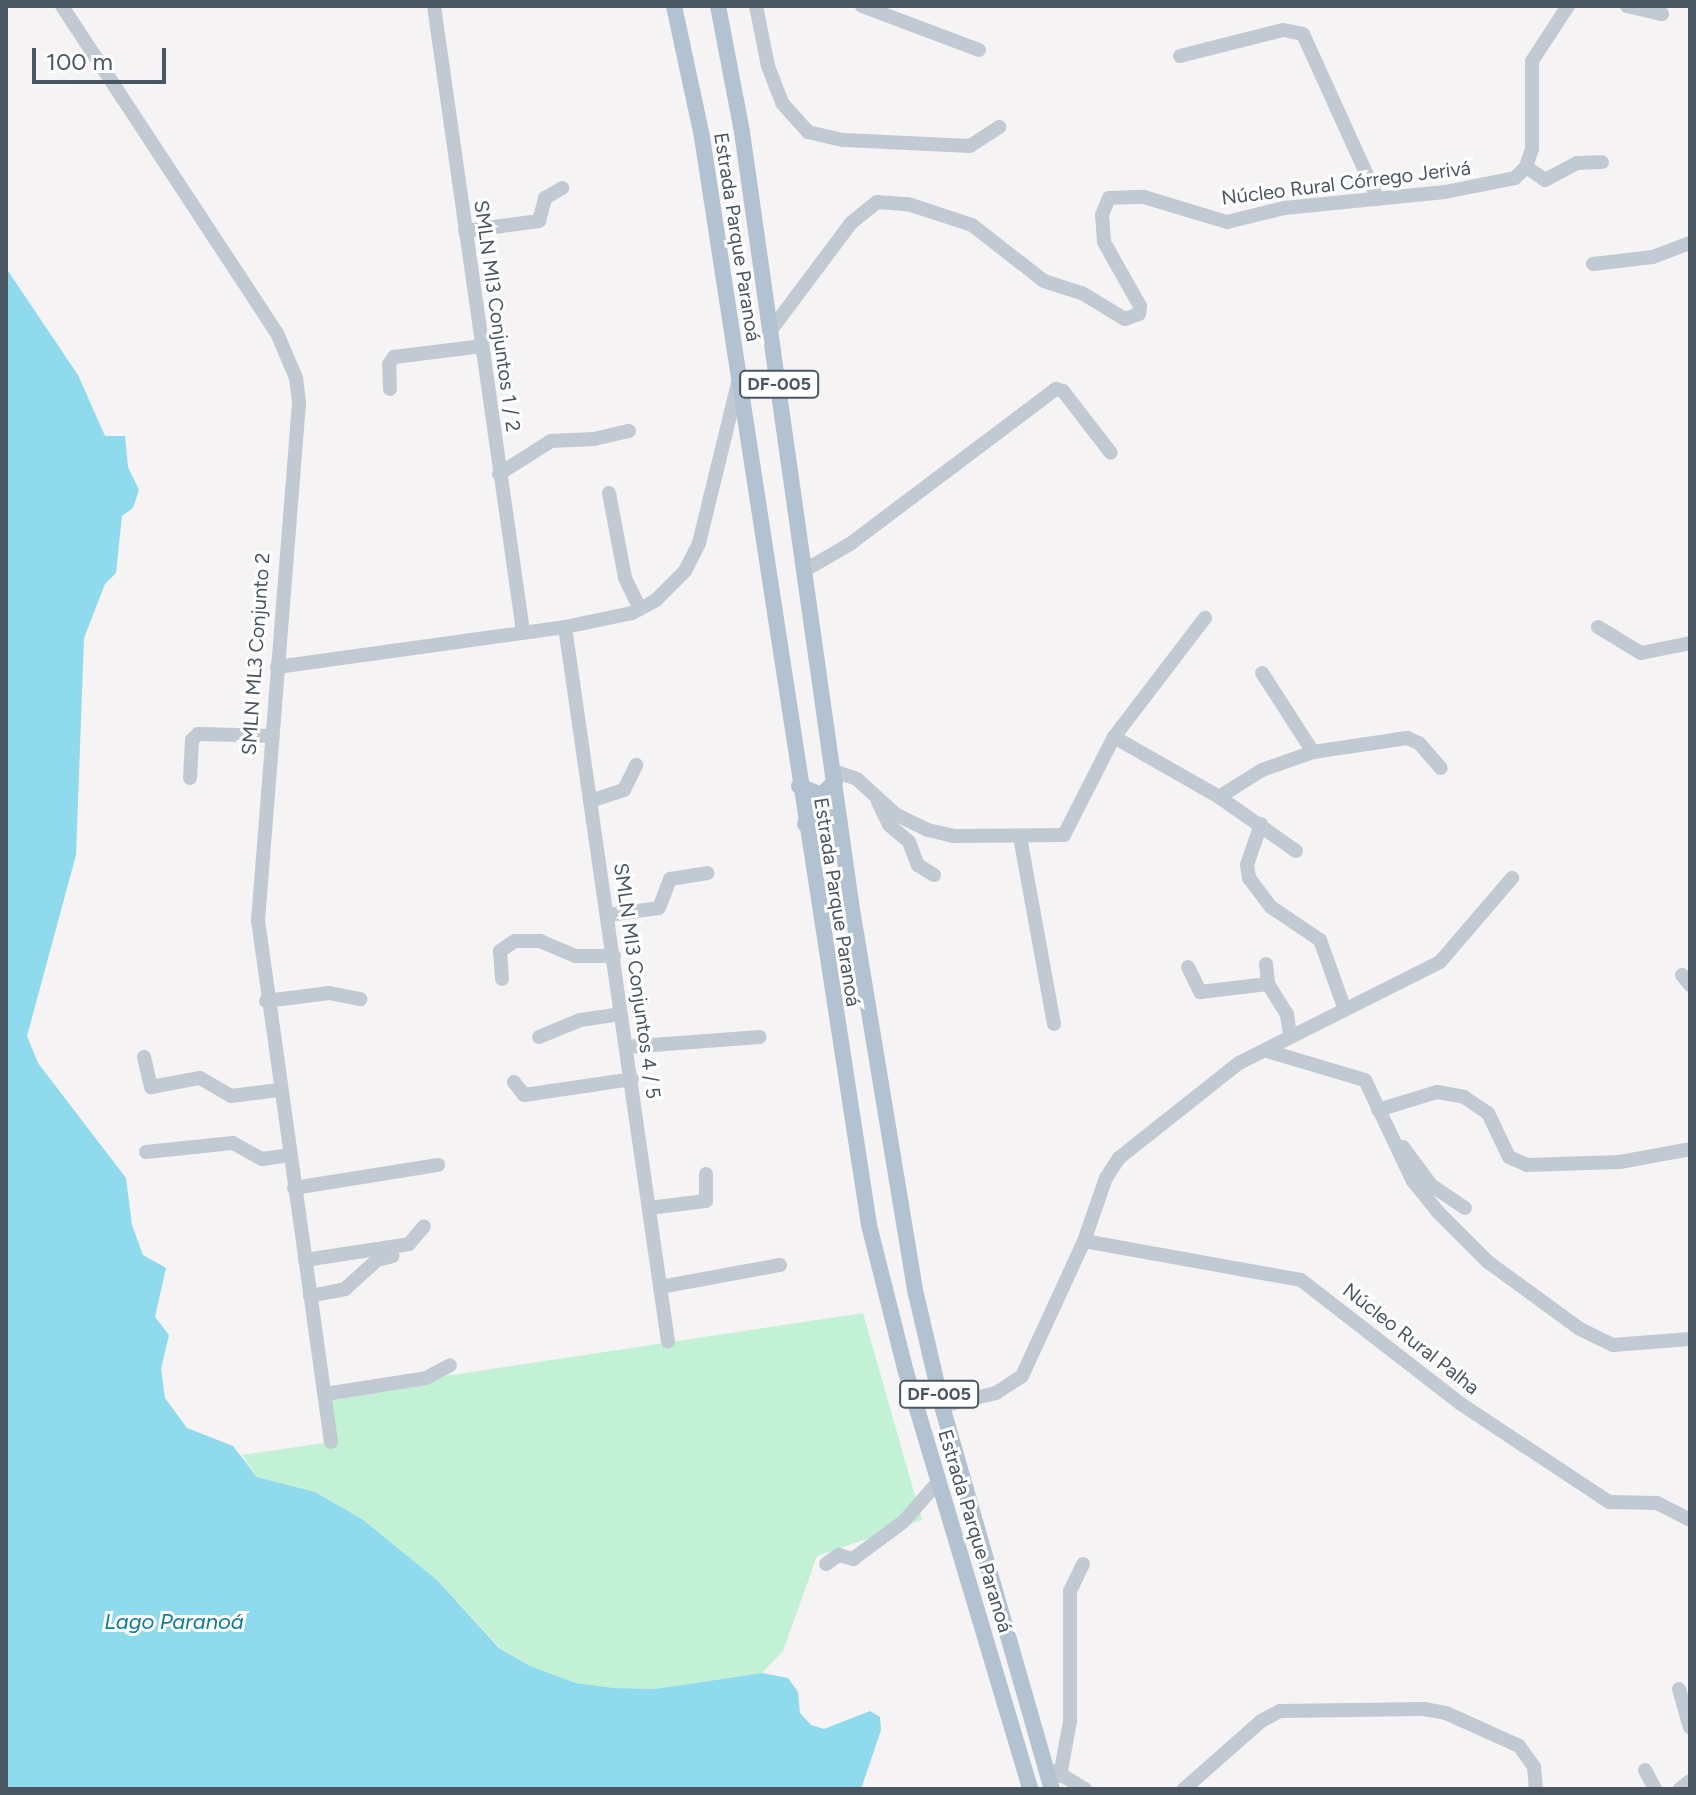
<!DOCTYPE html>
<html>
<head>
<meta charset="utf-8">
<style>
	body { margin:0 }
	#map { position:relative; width:1696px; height:1795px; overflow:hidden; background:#f5f3f3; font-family:Figtree,sans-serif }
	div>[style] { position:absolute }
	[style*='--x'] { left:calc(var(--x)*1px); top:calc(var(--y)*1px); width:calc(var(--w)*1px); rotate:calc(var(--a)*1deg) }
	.green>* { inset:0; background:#c3f1d5 }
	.water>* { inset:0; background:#90daee }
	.minor>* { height:14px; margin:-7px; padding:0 7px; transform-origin:7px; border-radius:7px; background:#c1cad2 }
	.major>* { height:16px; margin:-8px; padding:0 8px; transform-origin:8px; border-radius:8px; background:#b3c2d1 }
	span { translate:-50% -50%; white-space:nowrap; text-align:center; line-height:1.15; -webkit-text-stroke:6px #fff; paint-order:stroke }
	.shield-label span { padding:2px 6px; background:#fff; border:2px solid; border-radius:6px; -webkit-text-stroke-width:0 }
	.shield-label { font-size:18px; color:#4a5661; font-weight:700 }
	.street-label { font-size:20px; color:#4a5661 }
	.water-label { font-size:22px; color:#0c7c9b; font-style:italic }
	.frame { position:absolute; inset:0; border:8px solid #4a5661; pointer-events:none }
	.scale { position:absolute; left:32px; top:48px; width:134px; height:36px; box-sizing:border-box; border:4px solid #4a5661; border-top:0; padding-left:10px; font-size:24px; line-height:28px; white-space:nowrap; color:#4a5661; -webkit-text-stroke:6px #fff; paint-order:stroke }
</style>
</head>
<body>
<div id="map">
	<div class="green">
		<i style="clip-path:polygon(863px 1313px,922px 1520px,817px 1556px,783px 1651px,762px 1673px,655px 1689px,614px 1688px,576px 1683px,530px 1666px,500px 1648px,437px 1580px,362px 1519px,315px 1492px,257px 1477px,242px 1455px,331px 1442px,325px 1394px)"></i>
	</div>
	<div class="water">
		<i style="clip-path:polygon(6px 268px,78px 375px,105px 436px,125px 436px,128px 467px,139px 490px,133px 508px,122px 516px,116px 573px,105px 584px,84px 638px,76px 855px,27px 1036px,38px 1063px,126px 1178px,132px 1225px,143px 1255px,166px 1268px,155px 1317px,169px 1335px,161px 1369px,165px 1398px,187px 1428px,233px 1446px,257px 1477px,315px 1492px,362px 1519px,437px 1580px,499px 1648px,530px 1666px,576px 1683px,614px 1688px,655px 1689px,762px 1673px,788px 1678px,798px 1692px,800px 1713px,811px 1725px,824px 1729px,870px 1711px,880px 1717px,881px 1730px,861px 1789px,6px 1789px)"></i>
	</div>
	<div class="minor">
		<i style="--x:62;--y:6;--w:391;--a:56.7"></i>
		<i style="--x:277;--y:333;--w:49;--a:67.1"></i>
		<i style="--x:296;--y:378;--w:25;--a:83"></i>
		<i style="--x:299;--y:403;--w:519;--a:94.53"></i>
		<i style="--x:258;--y:920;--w:527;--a:82.04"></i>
		<i style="--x:434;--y:6;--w:631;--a:81.9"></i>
		<i style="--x:756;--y:6;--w:61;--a:78.7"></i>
		<i style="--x:768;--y:66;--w:40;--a:69"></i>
		<i style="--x:782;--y:103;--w:39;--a:48"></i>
		<i style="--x:808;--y:132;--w:37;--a:13"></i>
		<i style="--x:844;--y:140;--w:126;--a:2.7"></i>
		<i style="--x:970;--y:146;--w:35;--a:-33"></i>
		<i style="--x:862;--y:6;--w:125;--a:20.6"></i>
		<i style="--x:1627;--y:6;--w:36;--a:13"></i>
		<i style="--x:1180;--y:56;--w:106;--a:-14.2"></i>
		<i style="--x:1283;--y:30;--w:20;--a:11"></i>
		<i style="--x:1303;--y:34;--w:181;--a:65.6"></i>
		<i style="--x:1526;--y:167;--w:23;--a:34"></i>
		<i style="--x:1545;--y:180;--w:36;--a:-28"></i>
		<i style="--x:1577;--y:163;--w:25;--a:-2"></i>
		<i style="--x:465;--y:231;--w:75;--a:-7.7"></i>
		<i style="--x:539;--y:221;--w:24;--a:-75"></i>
		<i style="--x:545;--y:198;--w:20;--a:-30"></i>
		<i style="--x:1593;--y:264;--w:60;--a:-6.7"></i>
		<i style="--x:1653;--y:257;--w:40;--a:-21"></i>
		<i style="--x:771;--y:330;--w:134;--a:-53.2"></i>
		<i style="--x:851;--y:223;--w:33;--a:-39"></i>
		<i style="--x:877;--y:202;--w:31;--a:4"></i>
		<i style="--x:908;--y:204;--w:67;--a:18.2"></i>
		<i style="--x:972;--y:225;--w:91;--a:37.9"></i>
		<i style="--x:1044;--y:281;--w:40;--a:18"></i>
		<i style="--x:1082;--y:293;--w:50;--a:31.2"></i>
		<i style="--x:1125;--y:319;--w:15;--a:-20"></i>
		<i style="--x:1139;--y:314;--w:8;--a:-83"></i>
		<i style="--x:1140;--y:306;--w:73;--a:-119.4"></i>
		<i style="--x:1104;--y:242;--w:27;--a:-94"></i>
		<i style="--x:1102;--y:215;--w:18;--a:-68"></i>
		<i style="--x:1109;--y:198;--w:35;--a:-2"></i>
		<i style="--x:1144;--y:197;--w:87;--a:16.8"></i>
		<i style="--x:1227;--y:222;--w:59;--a:-13.8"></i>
		<i style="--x:1284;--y:208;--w:162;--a:-5.7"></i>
		<i style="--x:1445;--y:192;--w:71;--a:-11.3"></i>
		<i style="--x:1515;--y:178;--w:16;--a:-45"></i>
		<i style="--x:1526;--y:167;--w:20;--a:-72"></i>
		<i style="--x:1532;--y:148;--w:87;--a:-90"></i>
		<i style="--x:1532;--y:61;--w:66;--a:-56.8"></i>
		<i style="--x:390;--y:389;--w:25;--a:-92"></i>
		<i style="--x:389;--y:364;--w:9;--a:-54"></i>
		<i style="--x:394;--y:357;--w:89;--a:-7.1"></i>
		<i style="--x:499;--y:474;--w:62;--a:-32.4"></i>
		<i style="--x:551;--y:441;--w:43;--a:-2.7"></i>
		<i style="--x:594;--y:439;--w:36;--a:-13"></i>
		<i style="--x:609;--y:493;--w:86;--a:79.3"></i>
		<i style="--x:625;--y:578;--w:34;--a:64"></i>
		<i style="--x:807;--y:569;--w:50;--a:-30.2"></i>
		<i style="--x:850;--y:544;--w:258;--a:-37"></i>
		<i style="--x:1056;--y:389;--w:7;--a:16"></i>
		<i style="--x:1063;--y:391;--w:78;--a:52.3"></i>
		<i style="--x:565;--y:627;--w:722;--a:81.8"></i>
		<i style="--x:1598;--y:627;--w:50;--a:31.2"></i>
		<i style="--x:1641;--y:653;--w:50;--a:-11.5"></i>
		<i style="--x:277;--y:667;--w:291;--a:-7.9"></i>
		<i style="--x:565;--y:627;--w:68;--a:-11.8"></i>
		<i style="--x:632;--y:613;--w:27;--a:-28"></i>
		<i style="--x:656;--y:600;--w:41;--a:-45"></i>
		<i style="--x:685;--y:571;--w:31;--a:-63"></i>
		<i style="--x:699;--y:543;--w:165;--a:-76.3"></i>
		<i style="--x:1114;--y:737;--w:150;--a:-52.6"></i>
		<i style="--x:1313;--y:752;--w:95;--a:-8.5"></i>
		<i style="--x:1407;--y:738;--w:13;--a:23"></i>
		<i style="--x:1419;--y:743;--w:33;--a:49"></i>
		<i style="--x:834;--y:771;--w:24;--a:19"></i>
		<i style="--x:857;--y:779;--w:52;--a:42.6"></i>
		<i style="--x:895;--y:814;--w:37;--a:26"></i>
		<i style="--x:928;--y:830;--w:26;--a:13"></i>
		<i style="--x:953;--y:836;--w:111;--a:-0.5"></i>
		<i style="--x:1064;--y:835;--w:110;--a:-63"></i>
		<i style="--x:1114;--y:737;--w:121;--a:29.7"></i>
		<i style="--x:1219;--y:797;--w:51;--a:-32.1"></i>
		<i style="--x:1262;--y:770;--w:54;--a:-19.4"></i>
		<i style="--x:1313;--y:752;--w:94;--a:-122.8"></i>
		<i style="--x:190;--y:778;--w:38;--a:-87"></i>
		<i style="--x:192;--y:740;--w:8;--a:-45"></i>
		<i style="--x:198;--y:734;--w:72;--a:1.6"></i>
		<i style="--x:1219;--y:797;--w:94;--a:35"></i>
		<i style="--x:590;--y:801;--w:36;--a:-18"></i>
		<i style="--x:624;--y:790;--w:28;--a:-64"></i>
		<i style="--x:878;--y:802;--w:25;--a:64"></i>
		<i style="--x:889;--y:825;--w:26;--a:40"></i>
		<i style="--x:909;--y:842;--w:25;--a:69"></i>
		<i style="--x:918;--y:865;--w:19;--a:32"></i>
		<i style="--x:1261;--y:824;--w:43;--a:108.9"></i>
		<i style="--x:1247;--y:865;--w:13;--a:81"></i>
		<i style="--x:1249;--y:878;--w:36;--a:53"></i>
		<i style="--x:1271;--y:907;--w:59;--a:34"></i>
		<i style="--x:1320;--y:940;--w:71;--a:70.3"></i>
		<i style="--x:1020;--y:837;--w:190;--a:79.7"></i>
		<i style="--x:608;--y:915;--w:51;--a:-7.8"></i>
		<i style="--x:659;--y:908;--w:31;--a:-69"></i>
		<i style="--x:670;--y:879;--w:38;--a:-9"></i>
		<i style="--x:1266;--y:964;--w:20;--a:84"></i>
		<i style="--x:1188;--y:967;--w:28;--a:64"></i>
		<i style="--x:1200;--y:992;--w:68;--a:-6.7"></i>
		<i style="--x:1268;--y:984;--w:36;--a:58"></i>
		<i style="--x:1287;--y:1014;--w:22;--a:82"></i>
		<i style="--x:1682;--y:975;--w:13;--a:51"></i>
		<i style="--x:502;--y:979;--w:28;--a:-94"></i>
		<i style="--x:500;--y:951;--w:18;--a:-34"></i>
		<i style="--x:515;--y:941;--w:25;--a:0"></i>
		<i style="--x:540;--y:941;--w:38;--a:23"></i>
		<i style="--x:575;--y:956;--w:39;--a:0"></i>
		<i style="--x:266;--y:1001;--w:64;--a:-7.2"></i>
		<i style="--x:329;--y:993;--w:32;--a:11"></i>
		<i style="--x:539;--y:1037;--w:44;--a:-22.5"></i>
		<i style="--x:580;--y:1020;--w:41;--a:-8.3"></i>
		<i style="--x:626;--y:1047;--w:134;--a:-4.3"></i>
		<i style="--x:1267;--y:1051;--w:102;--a:16.5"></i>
		<i style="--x:1365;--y:1080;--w:112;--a:64.6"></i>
		<i style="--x:1413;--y:1181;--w:40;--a:51"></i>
		<i style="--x:1438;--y:1212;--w:71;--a:45"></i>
		<i style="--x:1488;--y:1262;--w:114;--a:36.1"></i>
		<i style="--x:1580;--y:1329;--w:37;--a:26"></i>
		<i style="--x:1613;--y:1345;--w:77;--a:-4.5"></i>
		<i style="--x:144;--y:1057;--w:31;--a:77"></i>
		<i style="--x:151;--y:1087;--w:50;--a:-10.4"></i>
		<i style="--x:200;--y:1078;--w:36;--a:30"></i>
		<i style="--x:231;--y:1096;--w:48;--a:-7.1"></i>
		<i style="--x:514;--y:1082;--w:16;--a:52"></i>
		<i style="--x:524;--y:1095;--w:109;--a:-8.4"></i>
		<i style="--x:1378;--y:1110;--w:62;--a:-17"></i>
		<i style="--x:1437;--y:1092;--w:27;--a:10"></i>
		<i style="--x:1464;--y:1097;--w:29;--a:34"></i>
		<i style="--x:1488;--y:1113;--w:49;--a:64.5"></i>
		<i style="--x:1509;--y:1157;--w:20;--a:24"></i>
		<i style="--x:1527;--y:1165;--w:93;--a:-1.8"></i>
		<i style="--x:1620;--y:1162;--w:71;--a:-10.5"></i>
		<i style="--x:1403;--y:1147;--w:47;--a:53.6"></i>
		<i style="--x:1431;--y:1185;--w:41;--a:34.1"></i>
		<i style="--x:146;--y:1152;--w:87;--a:-5.9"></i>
		<i style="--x:233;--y:1143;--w:33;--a:29"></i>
		<i style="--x:262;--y:1159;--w:27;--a:-8"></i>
		<i style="--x:294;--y:1188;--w:146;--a:-9.1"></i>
		<i style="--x:649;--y:1208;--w:57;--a:-7"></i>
		<i style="--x:706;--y:1201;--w:27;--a:-90"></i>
		<i style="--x:1084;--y:1241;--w:220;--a:10.2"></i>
		<i style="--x:1301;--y:1280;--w:202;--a:37.8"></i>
		<i style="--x:1461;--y:1404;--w:178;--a:33.5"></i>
		<i style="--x:1609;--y:1502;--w:48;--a:1.2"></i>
		<i style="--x:1657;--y:1503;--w:37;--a:27"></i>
		<i style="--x:305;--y:1260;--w:105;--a:-8.7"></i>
		<i style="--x:409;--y:1244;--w:23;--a:-50"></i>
		<i style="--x:660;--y:1287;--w:122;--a:-10.4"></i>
		<i style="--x:310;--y:1296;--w:36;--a:-11"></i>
		<i style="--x:345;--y:1289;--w:43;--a:-42.2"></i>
		<i style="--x:377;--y:1260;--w:16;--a:-14"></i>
		<i style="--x:325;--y:1394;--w:102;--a:-9"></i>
		<i style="--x:426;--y:1378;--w:27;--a:-28"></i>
		<i style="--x:942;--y:1406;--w:56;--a:-13.5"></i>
		<i style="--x:996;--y:1393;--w:31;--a:-33"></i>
		<i style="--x:1022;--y:1376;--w:149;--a:-65.3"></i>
		<i style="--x:1084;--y:1241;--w:67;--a:-70.8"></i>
		<i style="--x:1106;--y:1178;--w:24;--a:-57"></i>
		<i style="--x:1119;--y:1158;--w:153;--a:-38.4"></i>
		<i style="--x:1239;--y:1063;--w:225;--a:-26.7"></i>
		<i style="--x:1440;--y:962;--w:111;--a:-49.4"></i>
		<i style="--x:826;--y:1564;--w:16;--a:-35"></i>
		<i style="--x:839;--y:1555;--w:15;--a:16"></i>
		<i style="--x:853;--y:1559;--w:62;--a:-36.5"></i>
		<i style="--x:903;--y:1522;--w:55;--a:-48.7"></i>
		<i style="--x:1679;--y:1689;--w:40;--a:74"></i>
		<i style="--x:1645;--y:1770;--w:21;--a:62"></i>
		<i style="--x:1055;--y:1771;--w:35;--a:31"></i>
		<i style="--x:1060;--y:1776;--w:56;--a:-79.7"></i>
		<i style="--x:1070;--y:1721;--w:130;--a:-90"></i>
		<i style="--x:1070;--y:1591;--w:30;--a:-64"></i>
		<i style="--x:1184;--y:1789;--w:103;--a:-41.4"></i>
		<i style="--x:1261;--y:1721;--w:21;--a:-28"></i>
		<i style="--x:1280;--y:1711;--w:144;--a:-0.8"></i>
		<i style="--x:1424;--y:1709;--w:22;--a:10"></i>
		<i style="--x:1446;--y:1713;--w:80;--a:24.3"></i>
		<i style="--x:1519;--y:1746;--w:26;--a:54"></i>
		<i style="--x:1534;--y:1767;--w:22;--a:85"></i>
		<i style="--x:1680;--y:1789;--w:13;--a:-39"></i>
	</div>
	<div class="major">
		<i style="--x:674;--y:6;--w:134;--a:77.9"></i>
		<i style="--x:702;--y:137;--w:1101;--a:81.27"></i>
		<i style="--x:869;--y:1225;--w:152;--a:75.9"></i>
		<i style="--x:906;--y:1372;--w:435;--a:73.4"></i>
		<i style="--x:718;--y:6;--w:128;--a:79.2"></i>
		<i style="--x:742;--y:132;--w:779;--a:81.95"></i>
		<i style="--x:851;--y:903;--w:396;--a:80.6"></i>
		<i style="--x:916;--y:1294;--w:115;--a:76.9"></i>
		<i style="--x:942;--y:1406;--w:398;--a:74"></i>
		<i style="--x:799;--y:786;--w:24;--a:22"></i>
		<i style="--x:821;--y:795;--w:19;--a:-43"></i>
		<i style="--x:805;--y:824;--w:24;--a:-36"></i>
		<i style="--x:824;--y:810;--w:19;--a:35"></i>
	</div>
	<div class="shield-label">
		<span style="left:779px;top:384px">DF-005</span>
		<span style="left:939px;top:1394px">DF-005</span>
	</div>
	<div class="street-label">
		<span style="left:1346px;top:183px;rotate:-7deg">Núcleo Rural Córrego Jerivá</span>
		<span style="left:737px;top:237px;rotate:81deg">Estrada Parque Paranoá</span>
		<span style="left:497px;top:316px;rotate:82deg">SMLN MI3 Conjuntos 1 / 2</span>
		<span style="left:256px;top:654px;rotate:-86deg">SMLN ML3 Conjunto 2</span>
		<span style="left:837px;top:902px;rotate:81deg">Estrada Parque Paranoá</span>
		<span style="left:637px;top:981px;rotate:82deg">SMLN MI3 Conjuntos 4 / 5</span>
		<span style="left:1411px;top:1339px;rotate:38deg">Núcleo Rural Palha</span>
		<span style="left:975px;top:1531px;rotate:73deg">Estrada Parque Paranoá</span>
	</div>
	<div class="water-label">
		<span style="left:174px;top:1622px">Lago Paranoá</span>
	</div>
	<div class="frame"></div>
	<div class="scale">100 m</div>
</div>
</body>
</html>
